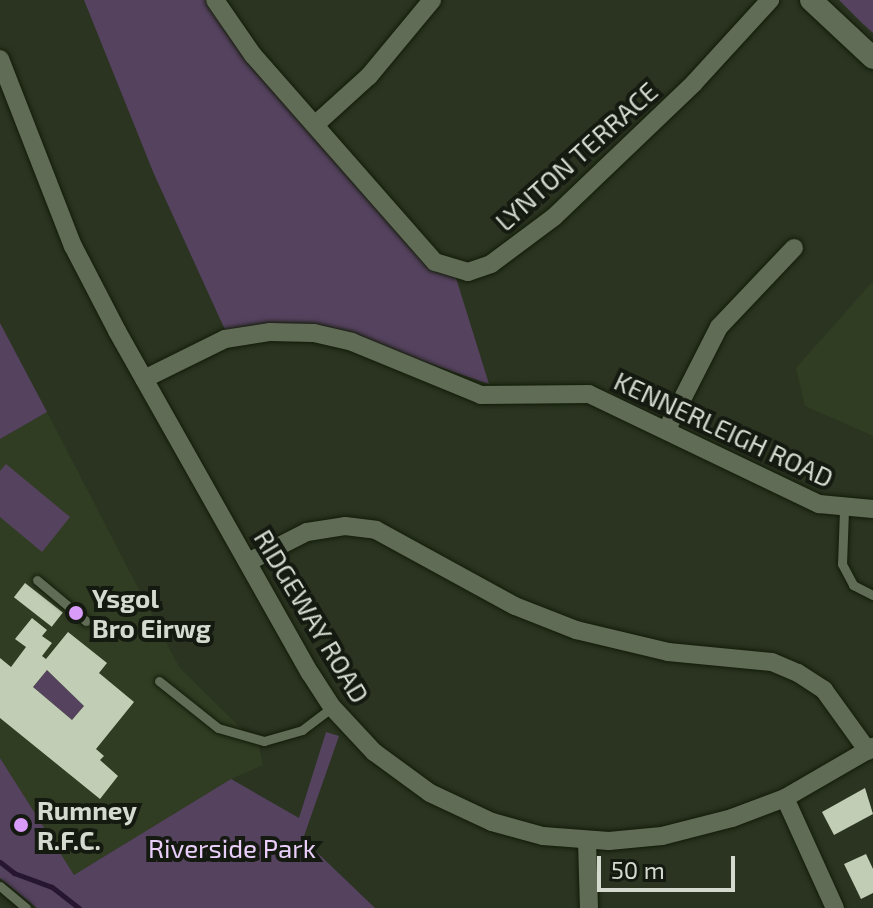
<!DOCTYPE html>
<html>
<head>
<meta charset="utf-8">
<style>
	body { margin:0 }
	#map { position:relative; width:873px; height:908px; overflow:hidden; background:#2a3420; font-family:"Exo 2",sans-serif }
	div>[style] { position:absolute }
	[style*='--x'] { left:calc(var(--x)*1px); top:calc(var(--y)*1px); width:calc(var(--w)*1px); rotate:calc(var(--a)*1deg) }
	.built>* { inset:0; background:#313d23 }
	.green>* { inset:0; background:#55425f }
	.stream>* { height:5px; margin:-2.5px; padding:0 2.5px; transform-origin:2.5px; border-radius:2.5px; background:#271630 }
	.building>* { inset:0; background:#c1ceb5; transform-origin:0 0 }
	.roads { filter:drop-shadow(0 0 2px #131b09) drop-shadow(0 0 2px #131b09) }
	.service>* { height:9px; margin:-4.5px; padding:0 4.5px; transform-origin:4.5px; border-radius:4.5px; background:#616c56 }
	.minor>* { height:18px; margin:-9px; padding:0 9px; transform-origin:9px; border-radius:9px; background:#616c56 }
	.tertiary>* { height:22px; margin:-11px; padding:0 11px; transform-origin:11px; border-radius:11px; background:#616c56 }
	.dots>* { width:22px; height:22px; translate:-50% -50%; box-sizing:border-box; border:4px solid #151a11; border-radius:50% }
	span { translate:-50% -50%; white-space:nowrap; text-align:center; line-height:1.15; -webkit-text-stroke:8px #151a11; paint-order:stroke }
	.street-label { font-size:26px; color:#d4dace }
	.poi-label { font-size:26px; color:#d4dace; font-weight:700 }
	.left { translate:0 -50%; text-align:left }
	.park-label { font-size:26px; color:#eacefa }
	.scale { position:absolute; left:597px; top:856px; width:138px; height:36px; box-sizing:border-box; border:4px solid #d4dace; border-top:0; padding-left:10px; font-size:24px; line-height:28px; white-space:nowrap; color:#d4dace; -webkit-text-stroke:6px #151a11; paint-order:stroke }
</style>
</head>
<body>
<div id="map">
	<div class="built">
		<i style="clip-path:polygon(873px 281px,873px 436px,805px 406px,796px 368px)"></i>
		<i style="clip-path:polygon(47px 412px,179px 667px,259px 746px,263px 765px,231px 779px,74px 875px,0 758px,0 439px)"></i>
	</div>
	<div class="green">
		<i style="clip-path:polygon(84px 0,207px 0,435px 271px,456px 278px,489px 384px,382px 347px,226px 332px,154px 174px)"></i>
		<i style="clip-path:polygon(839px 0,873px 0,873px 33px,863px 24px)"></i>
		<i style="clip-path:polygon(0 323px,47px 412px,0 439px)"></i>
		<i style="clip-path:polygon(6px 464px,70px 517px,42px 552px,0 517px,0 471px)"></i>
		<i style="clip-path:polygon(47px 670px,84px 706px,72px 720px,33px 687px)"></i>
		<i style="clip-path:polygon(326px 732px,339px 736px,303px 839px,375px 908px,37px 908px,0 878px,0 758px,74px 875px,231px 779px,299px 818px)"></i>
	</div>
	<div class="stream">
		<i style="--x:0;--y:862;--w:18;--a:38"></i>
		<i style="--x:14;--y:873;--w:40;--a:20.2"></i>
		<i style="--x:52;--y:887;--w:34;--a:38"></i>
	</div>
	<div class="building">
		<i style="left:25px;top:583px;width:48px;height:18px;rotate:38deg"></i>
		<i style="clip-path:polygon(evenodd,32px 618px,47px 630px,42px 636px,52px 643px,42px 656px,46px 659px,68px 632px,107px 663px,99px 673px,134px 702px,96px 749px,104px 756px,100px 760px,118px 776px,100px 799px,0 718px,0 658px,11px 667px,26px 647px,15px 639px,32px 618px,47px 670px,84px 706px,72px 720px,33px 687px,47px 670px)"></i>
		<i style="clip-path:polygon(865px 788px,873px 814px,834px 835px,822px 812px)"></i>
		<i style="clip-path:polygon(866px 854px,873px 869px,873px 893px,861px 899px,844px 864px)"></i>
	</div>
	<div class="roads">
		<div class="service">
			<i style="--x:844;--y:510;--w:54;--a:92.1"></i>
			<i style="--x:842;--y:564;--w:24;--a:62"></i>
			<i style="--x:853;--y:585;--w:22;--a:27"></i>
			<i style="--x:37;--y:580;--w:64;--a:39.9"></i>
			<i style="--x:159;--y:681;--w:75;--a:38.5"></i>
			<i style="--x:218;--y:728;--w:48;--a:15.8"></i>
			<i style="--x:264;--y:741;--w:40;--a:-16"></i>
			<i style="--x:302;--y:730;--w:38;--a:-37"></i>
			<i style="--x:0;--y:886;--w:34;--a:40"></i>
		</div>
		<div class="minor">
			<i style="--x:215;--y:0;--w:67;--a:55.4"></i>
			<i style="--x:253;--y:55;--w:276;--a:48.7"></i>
			<i style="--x:435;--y:262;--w:34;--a:17"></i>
			<i style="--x:468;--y:272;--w:24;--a:-19"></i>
			<i style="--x:491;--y:264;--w:79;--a:-36.7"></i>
			<i style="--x:554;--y:217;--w:194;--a:-43.7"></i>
			<i style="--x:694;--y:83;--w:113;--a:-47.5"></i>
			<i style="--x:0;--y:59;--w:201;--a:68.7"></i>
			<i style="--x:73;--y:246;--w:96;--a:62.6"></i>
			<i style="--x:117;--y:331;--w:393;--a:60.6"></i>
			<i style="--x:310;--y:673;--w:40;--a:57.1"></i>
			<i style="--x:332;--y:707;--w:62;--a:47"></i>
			<i style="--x:374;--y:752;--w:69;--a:36.2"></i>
			<i style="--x:430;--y:793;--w:68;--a:25.1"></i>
			<i style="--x:492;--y:822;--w:53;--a:15.4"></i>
			<i style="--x:543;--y:836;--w:66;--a:4.3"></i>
			<i style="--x:609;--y:841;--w:53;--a:-5.4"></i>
			<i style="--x:662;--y:836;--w:72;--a:-14.4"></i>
			<i style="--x:732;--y:818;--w:57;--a:-20.7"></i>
			<i style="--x:785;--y:798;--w:102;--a:-30.1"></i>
			<i style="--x:316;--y:124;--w:72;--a:-42.2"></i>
			<i style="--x:369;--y:76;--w:99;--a:-50.3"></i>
			<i style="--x:144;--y:379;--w:90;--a:-26.3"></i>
			<i style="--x:225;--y:339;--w:46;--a:-8.8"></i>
			<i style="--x:270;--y:332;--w:44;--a:1.3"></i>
			<i style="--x:314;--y:333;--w:39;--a:13"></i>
			<i style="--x:352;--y:342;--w:139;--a:22.3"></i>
			<i style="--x:481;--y:395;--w:108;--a:-0.5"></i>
			<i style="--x:589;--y:394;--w:255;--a:25.6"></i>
			<i style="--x:819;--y:504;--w:54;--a:5.3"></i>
			<i style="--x:667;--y:429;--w:114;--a:-63"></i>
			<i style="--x:719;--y:327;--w:109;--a:-46.5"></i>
			<i style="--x:248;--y:562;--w:66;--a:-27"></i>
			<i style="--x:307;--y:532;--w:38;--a:-9"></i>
			<i style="--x:345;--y:526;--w:31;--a:7"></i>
			<i style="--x:376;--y:530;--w:158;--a:28.7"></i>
			<i style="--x:515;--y:606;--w:66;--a:21.5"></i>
			<i style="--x:576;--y:630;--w:95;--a:13.4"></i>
			<i style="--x:668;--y:652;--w:104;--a:5.5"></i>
			<i style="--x:772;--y:662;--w:28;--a:23"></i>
			<i style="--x:798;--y:673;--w:31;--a:33"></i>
			<i style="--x:824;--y:690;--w:75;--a:54.2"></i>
			<i style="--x:785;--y:798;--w:121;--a:65.6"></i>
			<i style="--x:587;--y:841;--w:67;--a:88.3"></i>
		</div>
		<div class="tertiary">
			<i style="--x:811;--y:0;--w:85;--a:43.1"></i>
		</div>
	</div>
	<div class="dots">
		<i style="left:76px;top:613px;background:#d89bf8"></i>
		<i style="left:21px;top:825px;background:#d89bf8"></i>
	</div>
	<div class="street-label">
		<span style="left:576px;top:156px;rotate:-42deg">LYNTON TERRACE</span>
		<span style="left:724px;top:429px;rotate:25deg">KENNERLEIGH ROAD</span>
		<span style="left:312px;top:616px;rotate:59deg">RIDGEWAY ROAD</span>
	</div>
	<div class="poi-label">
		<span class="left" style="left:92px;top:613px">Ysgol<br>Bro Eirwg</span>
		<span class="left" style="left:37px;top:825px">Rumney<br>R.F.C.</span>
	</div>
	<div class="park-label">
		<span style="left:232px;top:848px">Riverside Park</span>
	</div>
	<div class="scale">50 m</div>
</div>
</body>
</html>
